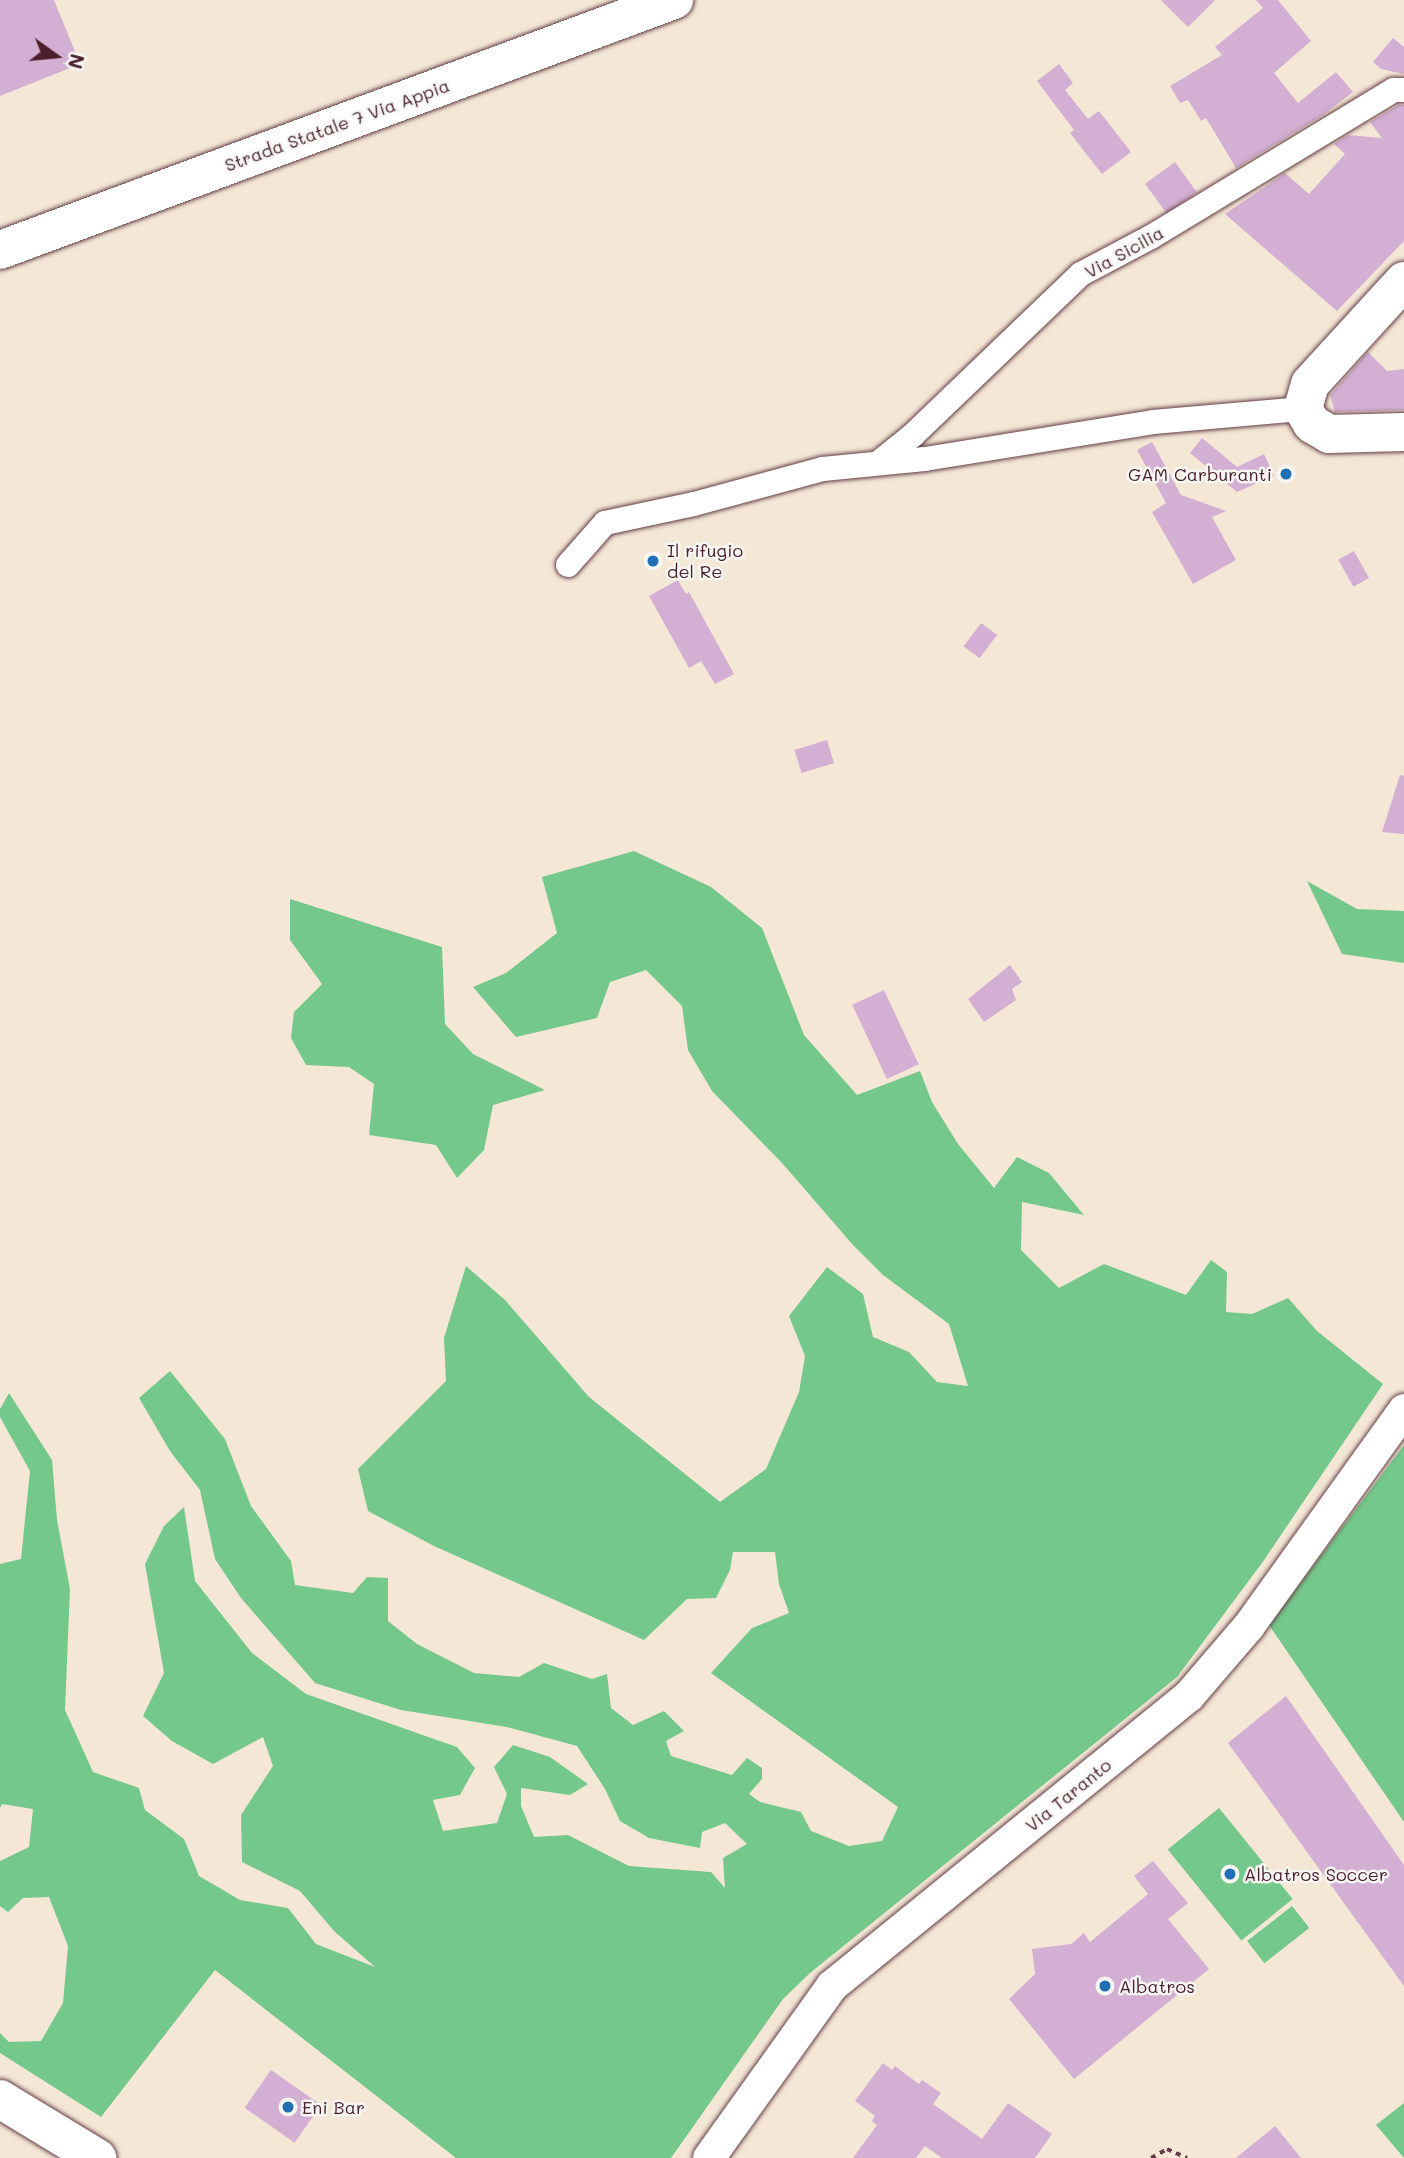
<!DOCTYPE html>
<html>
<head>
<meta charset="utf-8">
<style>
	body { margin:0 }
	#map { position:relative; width:1404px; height:2158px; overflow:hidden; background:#f4e7d6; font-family:Mali,sans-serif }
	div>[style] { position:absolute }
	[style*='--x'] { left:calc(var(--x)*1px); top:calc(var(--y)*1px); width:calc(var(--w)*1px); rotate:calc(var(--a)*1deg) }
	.green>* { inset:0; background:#74c88b; transform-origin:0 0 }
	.building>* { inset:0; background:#d3afd3; transform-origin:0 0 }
	.path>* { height:3.5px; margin-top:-1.75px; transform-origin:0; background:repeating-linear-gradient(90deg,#643d45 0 5px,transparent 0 10px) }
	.roads { filter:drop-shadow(0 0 2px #643d45) drop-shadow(0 0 2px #643d45) }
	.minor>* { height:24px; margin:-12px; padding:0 12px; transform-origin:12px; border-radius:12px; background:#fff }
	.tertiary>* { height:32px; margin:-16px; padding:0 16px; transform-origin:16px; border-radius:16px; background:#fff }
	.primary>* { height:38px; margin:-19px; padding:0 19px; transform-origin:19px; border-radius:19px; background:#fff }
	.dots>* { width:19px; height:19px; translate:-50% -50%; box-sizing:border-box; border:4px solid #f6f6f2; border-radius:50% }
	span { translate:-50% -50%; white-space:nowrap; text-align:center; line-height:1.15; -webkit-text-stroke:5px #f6f6f2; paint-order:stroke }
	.street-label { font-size:18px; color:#4a1f2b }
	.poi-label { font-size:18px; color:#4a1f2b }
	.right { translate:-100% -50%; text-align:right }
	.left { translate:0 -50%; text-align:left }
	.north { position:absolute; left:21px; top:21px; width:70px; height:70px; -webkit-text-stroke:5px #f6f6f2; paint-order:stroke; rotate:105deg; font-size:19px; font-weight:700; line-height:28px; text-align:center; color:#4a1f2b }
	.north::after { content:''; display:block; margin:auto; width:24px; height:32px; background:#4a1f2b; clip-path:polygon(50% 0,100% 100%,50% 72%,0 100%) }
</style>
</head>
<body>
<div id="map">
	<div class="green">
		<i style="clip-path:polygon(634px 851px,711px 887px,762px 928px,804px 1035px,857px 1095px,920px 1071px,932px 1102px,958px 1144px,994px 1188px,1017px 1157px,1049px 1173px,1084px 1215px,1022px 1202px,1021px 1250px,1059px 1288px,1104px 1264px,1186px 1295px,1211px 1260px,1227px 1272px,1226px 1312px,1252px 1314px,1288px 1298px,1317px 1331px,1383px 1384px,1262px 1563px,1177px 1677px,810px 1973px,783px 1999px,671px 2158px,456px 2158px,215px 1970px,101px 2117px,0 2053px,0 2033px,9px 2042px,41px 2041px,63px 2003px,68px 1946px,49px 1897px,23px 1898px,8px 1912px,0 1906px,0 1861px,29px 1847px,33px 1809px,2px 1804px,0 1808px,0 1564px,21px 1559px,30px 1471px,0 1417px,0 1409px,9px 1393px,52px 1460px,57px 1520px,70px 1589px,65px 1710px,93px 1772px,139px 1788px,145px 1810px,184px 1839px,199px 1876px,240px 1900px,288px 1908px,316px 1944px,375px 1967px,334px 1931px,300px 1891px,242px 1862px,241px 1815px,273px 1766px,263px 1737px,213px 1764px,172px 1741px,143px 1716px,164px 1673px,145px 1564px,164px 1526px,184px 1507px,195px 1581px,252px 1653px,306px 1694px,457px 1747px,475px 1768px,460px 1795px,433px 1800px,443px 1831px,497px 1823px,507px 1794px,494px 1767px,513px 1745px,550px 1757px,588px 1784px,570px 1795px,521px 1788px,521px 1806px,534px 1837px,568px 1835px,629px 1866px,711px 1872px,725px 1888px,723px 1858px,747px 1844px,725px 1823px,702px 1832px,700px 1848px,649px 1838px,620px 1821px,605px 1789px,577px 1746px,507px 1727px,401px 1710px,315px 1683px,241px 1598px,215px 1559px,200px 1490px,170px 1451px,139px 1398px,170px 1371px,225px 1439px,251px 1506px,291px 1561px,295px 1585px,353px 1593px,367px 1577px,388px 1578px,388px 1621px,417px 1644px,474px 1673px,519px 1677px,544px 1663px,592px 1679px,607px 1674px,611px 1708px,633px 1725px,664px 1711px,684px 1731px,666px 1741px,671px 1756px,732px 1775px,747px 1758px,762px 1768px,762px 1779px,749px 1794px,760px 1802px,801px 1812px,811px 1831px,849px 1846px,882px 1841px,898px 1807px,711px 1673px,752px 1628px,789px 1613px,779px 1584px,775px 1552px,733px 1552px,730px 1570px,716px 1598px,687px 1599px,644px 1640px,434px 1546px,368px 1511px,358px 1469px,446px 1381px,444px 1338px,466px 1266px,505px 1300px,589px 1397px,720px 1502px,766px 1469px,799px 1392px,805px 1356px,789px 1316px,827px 1267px,863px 1294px,873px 1337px,909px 1352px,937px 1382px,968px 1386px,949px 1324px,883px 1275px,853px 1245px,782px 1163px,712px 1091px,688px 1050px,682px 1006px,646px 970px,610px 982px,597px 1018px,516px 1037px,473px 987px,506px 973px,557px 933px,542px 877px)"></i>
		<i style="clip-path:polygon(1307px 881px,1357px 909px,1404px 911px,1404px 963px,1342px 954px)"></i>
		<i style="clip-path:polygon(290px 899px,442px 947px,445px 1024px,473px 1054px,545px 1090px,493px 1105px,484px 1150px,457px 1178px,436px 1145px,369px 1135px,374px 1084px,349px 1067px,306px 1065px,291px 1038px,294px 1012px,322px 984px,290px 940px)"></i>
		<i style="clip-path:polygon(1404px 1445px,1404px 1822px,1269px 1625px)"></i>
		<i style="left:1219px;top:1808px;width:117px;height:66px;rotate:51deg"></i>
		<i style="left:1292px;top:1906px;width:28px;height:57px;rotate:52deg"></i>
		<i style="clip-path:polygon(1404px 2103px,1404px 2158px,1376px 2125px)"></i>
	</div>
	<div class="building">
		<i style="clip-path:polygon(0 0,54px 0,80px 64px,0 96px)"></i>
		<i style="clip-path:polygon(1161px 0,1215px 0,1188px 27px)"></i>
		<i style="clip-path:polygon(1256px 0,1278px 0,1311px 41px,1274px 73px,1298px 103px,1336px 72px,1353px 92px,1323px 115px,1236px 168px,1206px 118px,1201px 121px,1188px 100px,1180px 103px,1170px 86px,1222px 55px,1215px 47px,1263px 8px)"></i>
		<i style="clip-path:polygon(1393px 38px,1404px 47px,1404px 74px,1381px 69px,1373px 62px)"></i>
		<i style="clip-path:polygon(1059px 64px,1073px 83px,1065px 90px,1088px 119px,1099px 111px,1131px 152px,1102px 174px,1070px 133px,1074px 130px,1037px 81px)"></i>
		<i style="clip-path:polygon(1398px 105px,1404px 105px,1404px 241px,1337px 311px,1225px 214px,1285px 173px,1309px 194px,1345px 154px,1334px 144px,1348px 135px,1382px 138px,1370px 122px)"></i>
		<i style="left:1175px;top:162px;width:37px;height:37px;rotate:54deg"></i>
		<i style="clip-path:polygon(1368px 352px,1387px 371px,1404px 369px,1404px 410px,1335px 412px,1330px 395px)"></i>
		<i style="clip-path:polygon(1202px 438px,1237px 467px,1264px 454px,1274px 476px,1237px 492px,1190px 453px)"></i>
		<i style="clip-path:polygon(1152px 442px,1181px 495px,1226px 511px,1212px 517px,1236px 560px,1193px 584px,1152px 512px,1166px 503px,1137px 450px)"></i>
		<i style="left:1354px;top:551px;width:31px;height:18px;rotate:61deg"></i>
		<i style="clip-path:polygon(678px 580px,686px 594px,689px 592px,734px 674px,715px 684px,701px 661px,689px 668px,649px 596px)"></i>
		<i style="left:981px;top:623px;width:20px;height:29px;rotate:37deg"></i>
		<i style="left:827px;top:740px;width:24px;height:34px;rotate:73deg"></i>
		<i style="clip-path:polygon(1400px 775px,1404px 776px,1404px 834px,1382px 832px)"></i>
		<i style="clip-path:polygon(1010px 965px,1022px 982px,1012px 989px,1016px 1000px,984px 1022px,968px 999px)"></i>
		<i style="left:884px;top:990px;width:82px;height:35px;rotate:65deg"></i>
		<i style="clip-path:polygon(1286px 1696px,1404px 1865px,1404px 1986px,1228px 1743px)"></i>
		<i style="clip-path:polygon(1153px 1861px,1188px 1903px,1168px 1919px,1209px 1969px,1074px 2079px,1009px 1999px,1035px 1974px,1032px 1949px,1071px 1944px,1084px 1933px,1090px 1942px,1148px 1894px,1134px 1876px)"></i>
		<i style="clip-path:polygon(883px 2063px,892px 2070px,895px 2066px,919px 2084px,922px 2080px,941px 2093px,933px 2104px,982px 2139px,1008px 2103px,1052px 2134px,1035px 2158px,942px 2158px,925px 2146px,916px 2158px,853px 2158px,877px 2125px,872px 2121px,875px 2116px,855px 2101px)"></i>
		<i style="left:271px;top:2070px;width:61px;height:46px;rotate:35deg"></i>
		<i style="clip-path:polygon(1275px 2126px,1301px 2158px,1236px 2158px)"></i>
	</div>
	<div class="path">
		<i style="--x:1151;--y:2158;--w:18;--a:-29"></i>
		<i style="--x:1167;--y:2149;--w:22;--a:24"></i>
	</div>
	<div class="roads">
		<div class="minor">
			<i style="--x:878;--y:463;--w:45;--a:-38.7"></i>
			<i style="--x:913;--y:435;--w:233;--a:-43.8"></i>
			<i style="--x:1081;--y:274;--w:79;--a:-27.9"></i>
			<i style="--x:1151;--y:237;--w:284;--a:-31.2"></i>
			<i style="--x:1394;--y:90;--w:10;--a:0"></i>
			<i style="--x:568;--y:565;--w:56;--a:-48.6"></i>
			<i style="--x:605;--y:523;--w:91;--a:-12.1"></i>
			<i style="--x:694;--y:504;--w:134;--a:-15.2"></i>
			<i style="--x:823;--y:469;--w:102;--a:-5.6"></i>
			<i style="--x:925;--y:459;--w:231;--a:-9.2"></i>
			<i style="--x:1153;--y:422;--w:151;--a:-5"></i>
		</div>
		<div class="tertiary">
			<i style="--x:709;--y:2158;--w:211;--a:-54.4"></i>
			<i style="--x:832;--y:1986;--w:460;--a:-39.1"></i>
			<i style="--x:1189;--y:1696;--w:92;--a:-49.4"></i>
			<i style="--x:1249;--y:1626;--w:266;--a:-54.3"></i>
		</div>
		<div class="primary">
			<i style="--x:0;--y:250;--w:719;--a:-20.35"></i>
			<i style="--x:1404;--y:281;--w:139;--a:132.4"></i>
			<i style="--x:1310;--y:384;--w:26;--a:106"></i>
			<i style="--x:1303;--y:409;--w:17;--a:59"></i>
			<i style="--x:1312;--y:424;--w:20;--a:30"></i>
			<i style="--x:1329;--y:434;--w:75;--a:-1.5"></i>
			<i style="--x:0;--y:2099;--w:114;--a:31.3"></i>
		</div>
	</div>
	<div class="dots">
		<i style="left:1286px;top:474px;background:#1f6fb2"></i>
		<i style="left:653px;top:561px;background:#1f6fb2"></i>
		<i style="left:1230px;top:1874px;background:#1f6fb2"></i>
		<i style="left:1105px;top:1986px;background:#1f6fb2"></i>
		<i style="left:288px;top:2107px;background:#1f6fb2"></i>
	</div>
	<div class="street-label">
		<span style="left:337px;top:125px;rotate:-20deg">Strada Statale 7 Via Appia</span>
		<span style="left:1124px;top:252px;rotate:-29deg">Via Sicilia</span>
		<span style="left:1068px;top:1795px;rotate:-39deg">Via Taranto</span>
	</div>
	<div class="poi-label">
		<span class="right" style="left:1272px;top:474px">GAM Carburanti</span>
		<span class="left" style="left:667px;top:561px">Il rifugio<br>del Re</span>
		<span class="left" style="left:1244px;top:1874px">Albatros Soccer</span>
		<span class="left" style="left:1119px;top:1986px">Albatros</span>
		<span class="left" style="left:302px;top:2107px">Eni Bar</span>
	</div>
	<div class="north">N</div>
</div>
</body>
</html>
